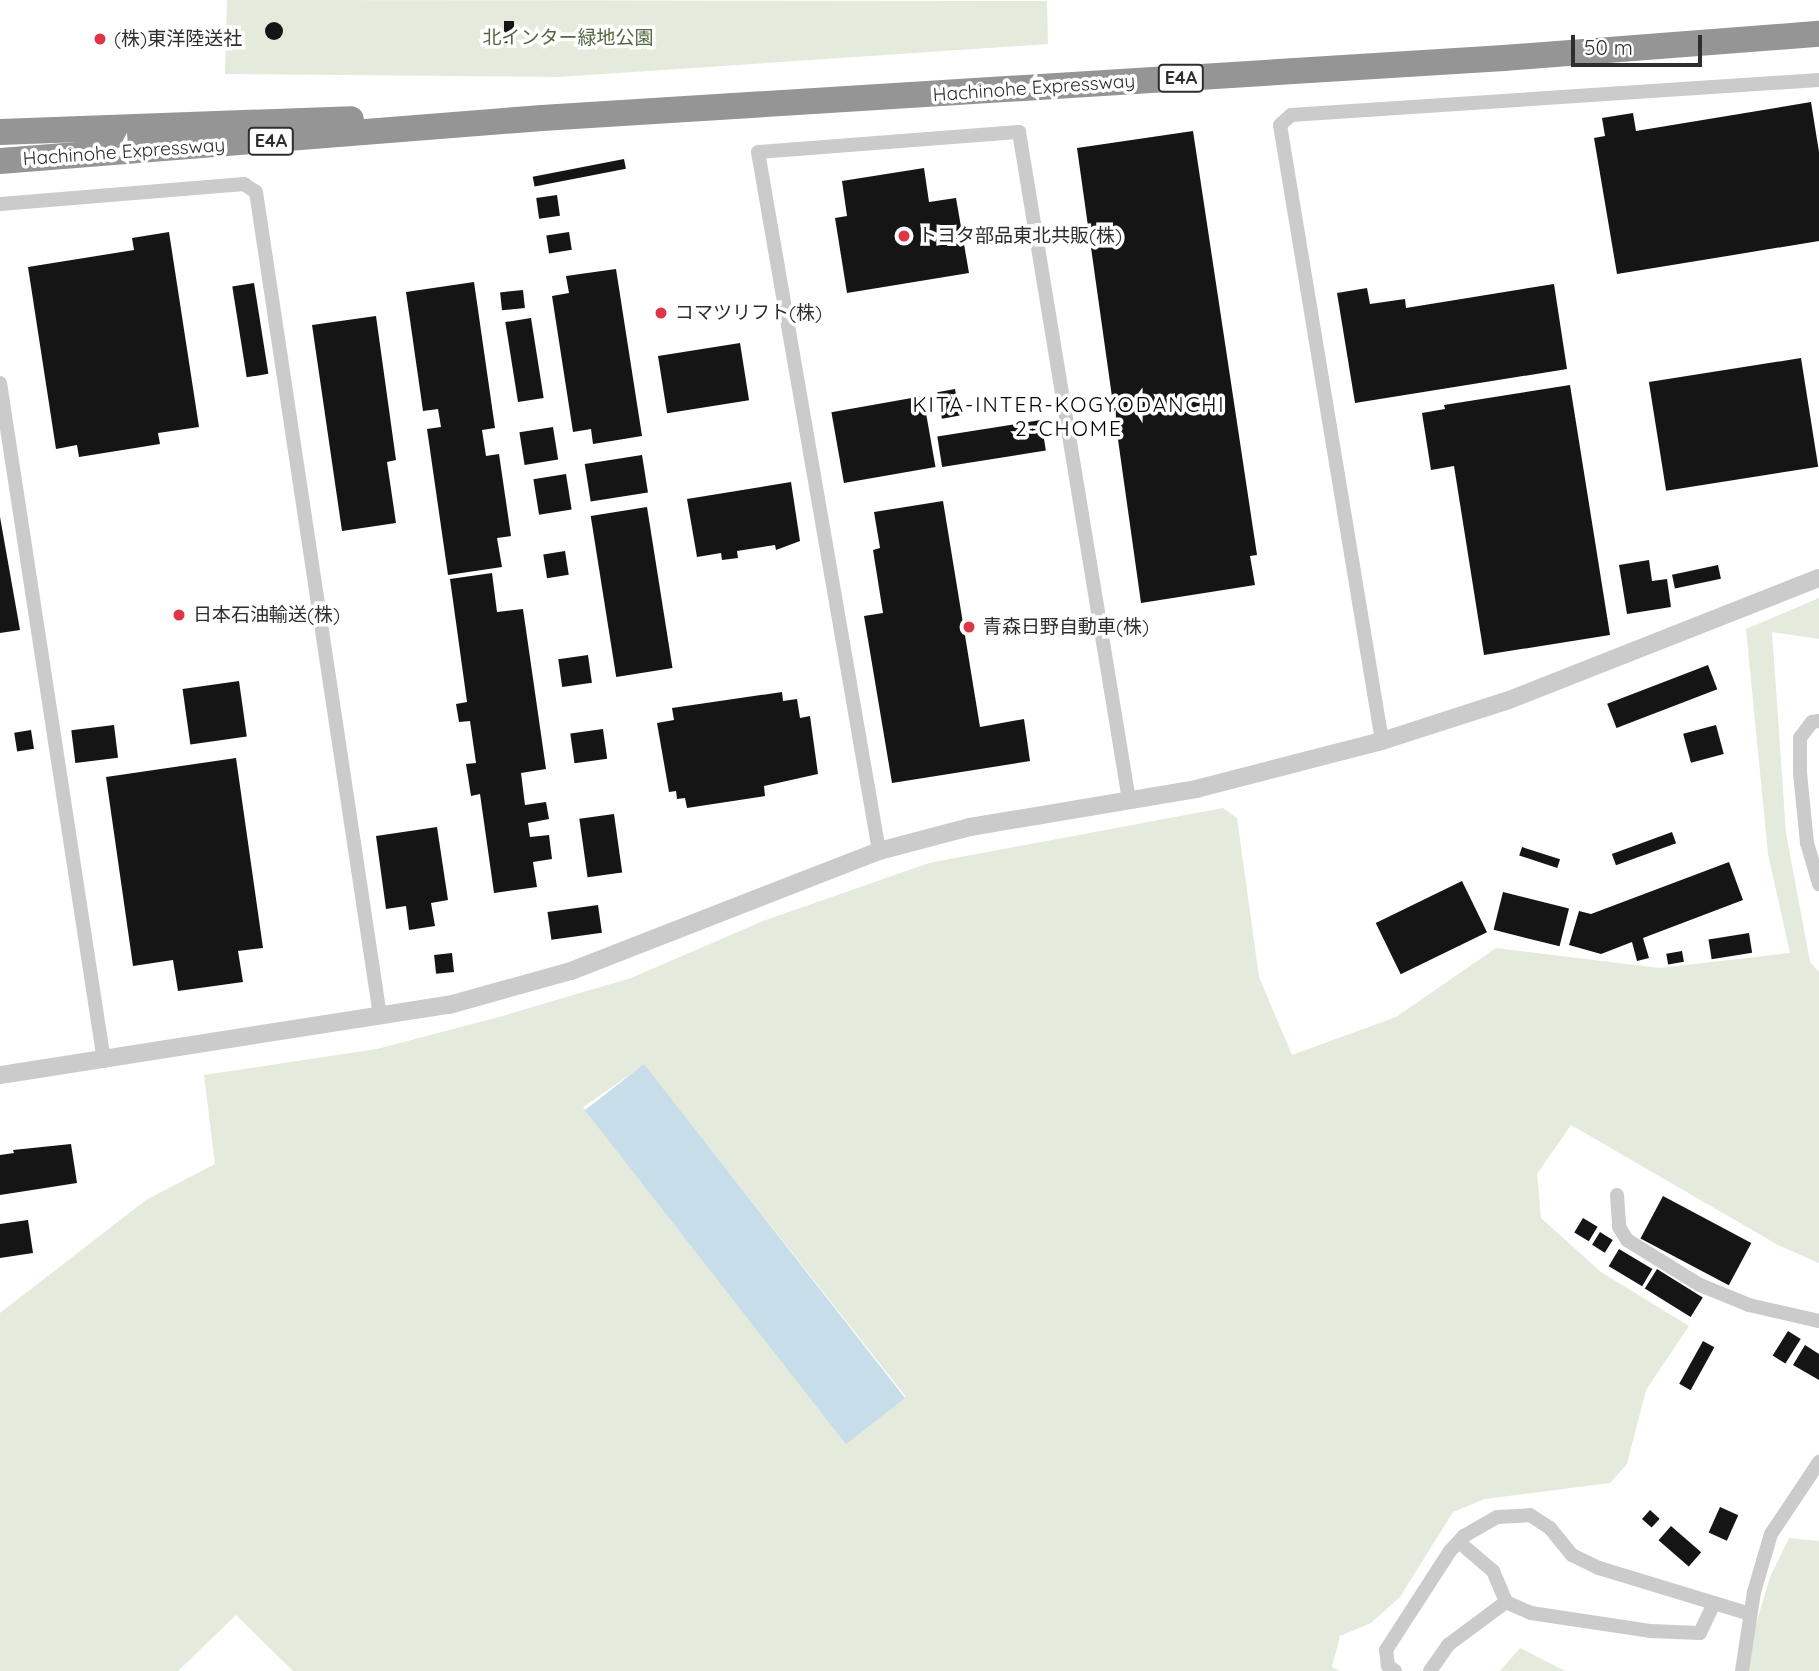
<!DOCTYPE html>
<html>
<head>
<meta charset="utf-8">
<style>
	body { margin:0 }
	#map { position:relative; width:1819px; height:1671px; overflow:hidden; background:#fff; font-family:Quicksand,"Noto Sans JP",sans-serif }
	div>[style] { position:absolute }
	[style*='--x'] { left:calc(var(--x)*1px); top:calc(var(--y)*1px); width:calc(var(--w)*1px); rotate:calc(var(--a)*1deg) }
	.green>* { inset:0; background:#e4ebdc }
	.water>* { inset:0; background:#c8ddea; transform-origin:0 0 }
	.building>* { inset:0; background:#151515; transform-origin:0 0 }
	.round { border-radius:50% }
	.minor>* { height:14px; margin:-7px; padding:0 7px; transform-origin:7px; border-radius:7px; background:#cbcbcb }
	.tertiary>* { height:18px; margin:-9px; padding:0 9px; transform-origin:9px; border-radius:9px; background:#cbcbcb }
	.motorway>* { height:26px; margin:-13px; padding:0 13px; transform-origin:13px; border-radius:13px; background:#959595 }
	.dots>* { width:19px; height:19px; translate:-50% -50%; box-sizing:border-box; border:4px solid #fff; border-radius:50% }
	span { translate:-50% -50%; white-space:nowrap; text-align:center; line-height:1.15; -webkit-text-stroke:7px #fff; paint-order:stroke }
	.shield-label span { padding:2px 5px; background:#fff; border:2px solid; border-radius:5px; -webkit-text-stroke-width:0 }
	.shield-label { font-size:18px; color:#2e2e2e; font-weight:700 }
	.park-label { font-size:19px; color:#51673d }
	.poi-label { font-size:19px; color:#2e2e2e }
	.left { translate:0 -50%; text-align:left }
	.street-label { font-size:19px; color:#2e2e2e }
	.neighbourhood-label { font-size:21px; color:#000; letter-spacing:2px }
	.scale { position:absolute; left:1571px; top:35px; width:131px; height:32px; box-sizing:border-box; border:4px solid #2e2e2e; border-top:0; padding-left:9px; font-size:21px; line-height:24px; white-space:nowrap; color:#2e2e2e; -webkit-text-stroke:5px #fff; paint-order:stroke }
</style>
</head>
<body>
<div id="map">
	<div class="green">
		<i style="clip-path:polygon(227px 0,1047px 1px,1048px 44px,558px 77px,225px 74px)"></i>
		<i style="clip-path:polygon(evenodd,1819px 598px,1819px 639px,1772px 632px,1786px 833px,1810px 962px,1819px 972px,1819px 1263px,1778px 1245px,1571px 1125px,1537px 1174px,1541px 1218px,1601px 1272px,1689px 1326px,1646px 1390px,1627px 1464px,1610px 1483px,1485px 1499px,1453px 1512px,1400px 1597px,1371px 1623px,1340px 1636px,1332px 1667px,1340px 1671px,293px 1671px,236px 1615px,178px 1671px,0 1671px,0 1313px,146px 1200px,215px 1164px,204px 1075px,377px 1049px,499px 1017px,631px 978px,763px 921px,929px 863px,1223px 808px,1237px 818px,1259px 977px,1292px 1055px,1396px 1017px,1496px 948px,1659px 968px,1790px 953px,1768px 854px,1746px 629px,1819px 598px,644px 1065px,906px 1397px,839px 1428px,583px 1107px,644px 1065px)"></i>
		<i style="clip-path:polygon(1789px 1538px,1819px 1541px,1819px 1671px,1742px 1671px,1770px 1577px)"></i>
		<i style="clip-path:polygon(1520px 1648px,1565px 1671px,1500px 1671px)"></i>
	</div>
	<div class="water">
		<i style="left:644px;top:1064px;width:424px;height:75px;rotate:52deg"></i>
	</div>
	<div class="building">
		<i style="left:504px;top:21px;width:10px;height:22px"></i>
		<i class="round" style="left:265px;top:22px;width:18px;height:18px"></i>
		<i style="clip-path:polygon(1811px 102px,1819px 152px,1819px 241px,1617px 274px,1594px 138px,1605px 136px,1602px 118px,1633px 113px,1636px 131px)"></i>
		<i style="clip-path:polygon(1193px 131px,1257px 555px,1250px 556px,1255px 585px,1141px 603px,1077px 148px)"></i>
		<i style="left:624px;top:159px;width:10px;height:93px;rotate:79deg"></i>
		<i style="clip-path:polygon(924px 168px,929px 202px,956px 198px,969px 273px,847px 293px,835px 218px,847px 216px,842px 181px)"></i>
		<i style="left:557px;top:195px;width:21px;height:21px;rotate:82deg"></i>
		<i style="clip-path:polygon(169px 232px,199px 427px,158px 433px,160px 444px,79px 457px,77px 445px,56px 449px,28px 267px,134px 250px,132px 238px)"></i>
		<i style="left:569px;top:232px;width:18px;height:23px;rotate:81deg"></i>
		<i style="clip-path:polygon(616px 269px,642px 436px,593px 444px,591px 429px,573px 432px,552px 296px,569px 293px,566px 276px)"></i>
		<i style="clip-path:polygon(474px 282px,495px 428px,482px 430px,486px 456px,499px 454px,511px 536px,497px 538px,502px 567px,448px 575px,427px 429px,441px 427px,438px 409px,423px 411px,406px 292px)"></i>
		<i style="left:254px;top:283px;width:92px;height:22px;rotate:81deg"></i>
		<i style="clip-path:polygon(1554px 284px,1567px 369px,1355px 403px,1337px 293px,1367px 288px,1370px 304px,1405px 299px,1406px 308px)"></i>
		<i style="left:523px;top:290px;width:18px;height:23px;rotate:84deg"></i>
		<i style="clip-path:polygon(376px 316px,396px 460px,387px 462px,396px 523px,342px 531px,312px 325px)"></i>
		<i style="left:531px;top:318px;width:81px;height:26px;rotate:81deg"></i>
		<i style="left:740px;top:343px;width:58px;height:83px;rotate:81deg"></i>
		<i style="left:1801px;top:358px;width:110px;height:154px;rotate:81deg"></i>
		<i style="clip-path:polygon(1570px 385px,1610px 635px,1484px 655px,1454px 466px,1431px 470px,1422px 413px,1445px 409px,1444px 405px)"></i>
		<i style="left:955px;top:389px;width:27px;height:18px;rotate:80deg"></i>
		<i style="left:923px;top:396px;width:72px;height:93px;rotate:80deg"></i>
		<i style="left:1041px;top:420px;width:31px;height:105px;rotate:81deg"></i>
		<i style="left:553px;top:427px;width:33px;height:34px;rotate:81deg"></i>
		<i style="left:642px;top:455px;width:38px;height:58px;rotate:81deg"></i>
		<i style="left:566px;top:474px;width:36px;height:33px;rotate:81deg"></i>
		<i style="clip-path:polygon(791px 482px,800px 541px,776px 550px,775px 545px,737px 551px,738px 558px,722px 560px,721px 553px,697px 557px,687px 499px)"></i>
		<i style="clip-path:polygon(943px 501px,980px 727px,1024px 719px,1030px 761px,892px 783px,864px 616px,883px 613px,873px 550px,880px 548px,874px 512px)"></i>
		<i style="left:647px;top:507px;width:163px;height:57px;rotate:81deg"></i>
		<i style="clip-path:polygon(0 517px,20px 630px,0 633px)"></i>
		<i style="left:565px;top:551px;width:24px;height:22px;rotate:81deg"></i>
		<i style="clip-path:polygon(1649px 560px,1652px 581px,1667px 579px,1671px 607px,1627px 614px,1619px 565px)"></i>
		<i style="left:1718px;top:565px;width:14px;height:47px;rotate:78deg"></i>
		<i style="clip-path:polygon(492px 573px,497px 612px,523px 609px,546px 769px,521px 773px,525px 805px,546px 802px,549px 819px,528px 823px,530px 837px,549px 835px,552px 859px,533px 862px,537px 887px,494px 893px,480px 794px,471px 796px,466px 764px,476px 763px,470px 721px,459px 722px,456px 704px,467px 702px,450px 579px)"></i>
		<i style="left:588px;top:655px;width:28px;height:30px;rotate:82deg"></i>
		<i style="left:1708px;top:665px;width:26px;height:108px;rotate:69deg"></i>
		<i style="left:239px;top:681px;width:56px;height:57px;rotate:82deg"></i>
		<i style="clip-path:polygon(782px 692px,783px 701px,797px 699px,800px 718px,810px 716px,818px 774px,764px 786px,765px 796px,687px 808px,685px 798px,677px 799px,676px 791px,669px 792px,657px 723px,674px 720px,672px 708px)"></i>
		<i style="left:114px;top:725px;width:33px;height:43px;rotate:83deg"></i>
		<i style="left:1716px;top:725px;width:30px;height:34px;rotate:75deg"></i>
		<i style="left:603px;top:729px;width:30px;height:33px;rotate:82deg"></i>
		<i style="left:31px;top:730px;width:19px;height:17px;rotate:81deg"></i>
		<i style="clip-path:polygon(236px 758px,263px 948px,238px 951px,243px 982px,178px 991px,173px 960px,133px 966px,106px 777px)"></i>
		<i style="left:614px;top:814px;width:59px;height:35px;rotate:82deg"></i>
		<i style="clip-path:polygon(437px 827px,448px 900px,431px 903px,435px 926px,409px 930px,406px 906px,386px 909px,376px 836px)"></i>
		<i style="left:1672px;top:832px;width:12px;height:64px;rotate:70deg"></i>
		<i style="left:1522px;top:847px;width:40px;height:9px;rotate:18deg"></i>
		<i style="clip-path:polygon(1729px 862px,1743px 900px,1643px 938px,1649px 958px,1637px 961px,1632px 942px,1601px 954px,1569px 945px,1579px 911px,1591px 914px)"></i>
		<i style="left:1462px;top:881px;width:57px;height:96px;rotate:64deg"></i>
		<i style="left:1503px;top:892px;width:68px;height:39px;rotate:14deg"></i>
		<i style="left:598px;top:905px;width:28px;height:51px;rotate:82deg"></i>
		<i style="left:1749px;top:933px;width:20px;height:41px;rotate:81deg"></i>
		<i style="left:1682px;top:951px;width:11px;height:16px;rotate:80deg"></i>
		<i style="left:452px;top:953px;width:19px;height:18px;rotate:84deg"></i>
		<i style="clip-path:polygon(71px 1144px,77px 1183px,0 1195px,0 1155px,14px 1153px,13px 1150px)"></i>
		<i style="left:1663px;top:1196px;width:100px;height:48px;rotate:28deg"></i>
		<i style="left:1583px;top:1218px;width:17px;height:17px;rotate:31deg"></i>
		<i style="clip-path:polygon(28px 1220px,33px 1253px,0 1258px,0 1224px)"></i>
		<i style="left:1600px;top:1232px;width:15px;height:15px;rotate:32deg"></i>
		<i style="left:1619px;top:1249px;width:39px;height:20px;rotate:31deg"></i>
		<i style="left:1657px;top:1269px;width:54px;height:23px;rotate:32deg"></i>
		<i style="left:1788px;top:1331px;width:15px;height:29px;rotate:32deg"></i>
		<i style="left:1703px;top:1341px;width:13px;height:49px;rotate:29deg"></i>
		<i style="clip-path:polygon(1805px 1345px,1819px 1354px,1819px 1380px,1793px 1365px)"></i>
		<i style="left:1720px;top:1507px;width:20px;height:28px;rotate:24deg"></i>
		<i style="left:1650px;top:1510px;width:13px;height:12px;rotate:42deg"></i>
		<i style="left:1671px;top:1526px;width:40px;height:19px;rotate:41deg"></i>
	</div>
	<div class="minor">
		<i style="--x:0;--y:204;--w:245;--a:-4.7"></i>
		<i style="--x:244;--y:184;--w:14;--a:34"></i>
		<i style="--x:256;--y:192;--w:833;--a:81.44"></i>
		<i style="--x:0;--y:383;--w:686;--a:81.28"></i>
		<i style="--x:1819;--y:721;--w:7;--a:172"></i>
		<i style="--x:1812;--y:722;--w:20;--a:127"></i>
		<i style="--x:1800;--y:738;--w:35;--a:90"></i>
		<i style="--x:1800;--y:773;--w:70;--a:84.3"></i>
		<i style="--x:1807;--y:843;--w:43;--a:73.7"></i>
		<i style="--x:1382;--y:741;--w:624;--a:-99.4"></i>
		<i style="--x:1280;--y:125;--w:15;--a:-42"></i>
		<i style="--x:1291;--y:115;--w:529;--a:-3.79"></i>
		<i style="--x:879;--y:851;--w:709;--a:-99.82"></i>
		<i style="--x:758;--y:152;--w:262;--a:-4.4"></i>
		<i style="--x:1019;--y:132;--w:677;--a:80.65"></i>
		<i style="--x:1617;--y:1195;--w:32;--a:86"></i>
		<i style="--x:1619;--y:1227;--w:15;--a:58"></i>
		<i style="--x:1627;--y:1240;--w:86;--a:31.7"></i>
		<i style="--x:1700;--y:1285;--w:53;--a:22.2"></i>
		<i style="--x:1749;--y:1305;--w:72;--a:12.9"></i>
		<i style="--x:1459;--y:1542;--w:45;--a:40.5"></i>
		<i style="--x:1493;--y:1571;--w:34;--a:67"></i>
		<i style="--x:1506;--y:1602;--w:27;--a:24"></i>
		<i style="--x:1531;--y:1613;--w:120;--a:8.6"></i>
		<i style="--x:1650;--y:1631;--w:50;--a:2.3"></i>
		<i style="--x:1700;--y:1633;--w:33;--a:-65"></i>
		<i style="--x:1395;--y:1671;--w:9;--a:-144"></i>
		<i style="--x:1388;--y:1666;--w:16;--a:-97"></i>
		<i style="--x:1386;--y:1650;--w:118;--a:-57.1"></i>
		<i style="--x:1450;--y:1551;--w:21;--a:-47"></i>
		<i style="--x:1464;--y:1536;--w:38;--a:-30"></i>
		<i style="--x:1497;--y:1517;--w:33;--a:-3"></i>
		<i style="--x:1530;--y:1515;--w:24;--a:33"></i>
		<i style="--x:1550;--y:1528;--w:35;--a:51"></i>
		<i style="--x:1572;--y:1555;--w:30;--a:26"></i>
		<i style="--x:1599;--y:1568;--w:158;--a:16.9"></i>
		<i style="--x:1430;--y:1671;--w:32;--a:-55"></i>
		<i style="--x:1448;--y:1645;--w:72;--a:-36.6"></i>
		<i style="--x:1742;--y:1671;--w:80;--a:-81.4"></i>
		<i style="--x:1754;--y:1592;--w:60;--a:-73.7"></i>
		<i style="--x:1771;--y:1534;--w:87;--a:-56.3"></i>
	</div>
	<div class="tertiary">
		<i style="--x:0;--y:1075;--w:454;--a:-8.9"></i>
		<i style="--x:449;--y:1005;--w:127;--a:-15.6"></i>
		<i style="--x:571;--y:971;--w:331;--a:-21.3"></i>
		<i style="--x:879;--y:851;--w:94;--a:-14.8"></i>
		<i style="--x:970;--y:827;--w:229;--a:-9.5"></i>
		<i style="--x:1196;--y:789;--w:192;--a:-14.5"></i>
		<i style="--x:1382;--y:741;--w:133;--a:-17.9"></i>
		<i style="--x:1509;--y:700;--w:333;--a:-21.5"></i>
	</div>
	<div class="motorway">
		<i style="--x:0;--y:132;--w:351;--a:-2.1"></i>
		<i style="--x:0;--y:161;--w:544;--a:-4.54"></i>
		<i style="--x:542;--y:118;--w:964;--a:-3.57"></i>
		<i style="--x:1504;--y:58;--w:316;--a:-4.4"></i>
	</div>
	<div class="dots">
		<i style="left:100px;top:39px;background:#de3645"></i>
		<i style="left:904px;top:236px;background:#de3645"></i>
		<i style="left:661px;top:313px;background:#de3645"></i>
		<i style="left:179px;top:615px;background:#de3645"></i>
		<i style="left:969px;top:627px;background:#de3645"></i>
	</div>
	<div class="shield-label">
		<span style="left:1181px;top:78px">E4A</span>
		<span style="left:271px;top:141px">E4A</span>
	</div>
	<div class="park-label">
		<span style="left:568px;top:38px">北インター緑地公園</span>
	</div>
	<div class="poi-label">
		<span class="left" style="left:114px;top:39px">(株)東洋陸送社</span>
		<span class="left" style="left:918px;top:236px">トヨタ部品東北共販(株)</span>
		<span class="left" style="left:675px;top:313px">コマツリフト(株)</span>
		<span class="left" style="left:193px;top:615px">日本石油輸送(株)</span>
		<span class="left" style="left:983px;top:627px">青森日野自動車(株)</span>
	</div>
	<div class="street-label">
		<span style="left:1034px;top:88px;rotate:-4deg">Hachinohe Expressway</span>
		<span style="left:124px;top:152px;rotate:-4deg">Hachinohe Expressway</span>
	</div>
	<div class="neighbourhood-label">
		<span style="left:1069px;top:416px">KITA-INTER-KOGYODANCHI<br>2-CHOME</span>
	</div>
	<div class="scale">50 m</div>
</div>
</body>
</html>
